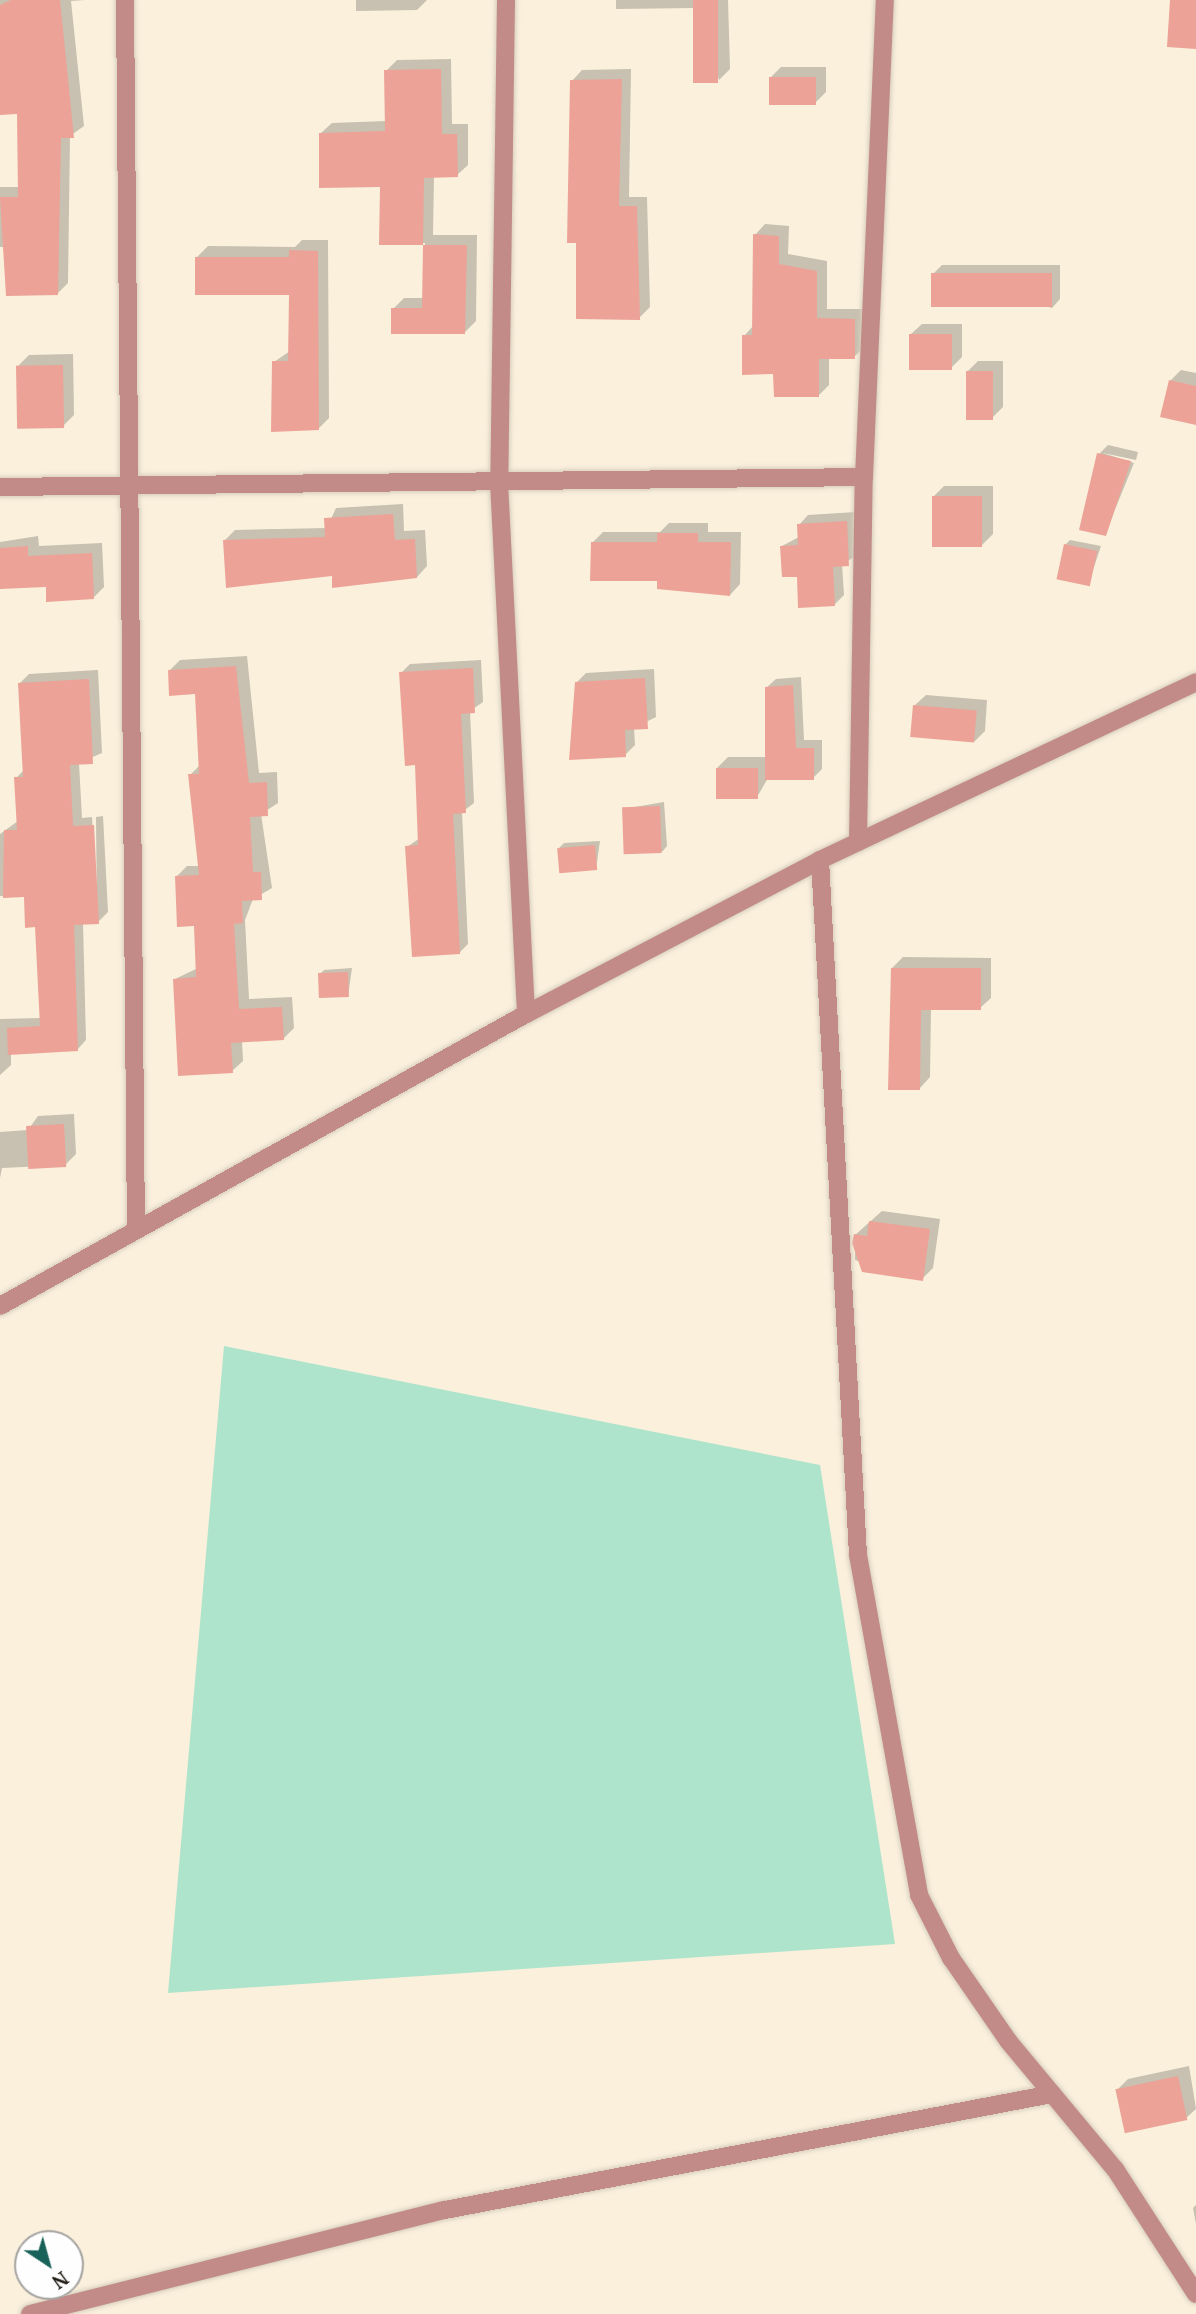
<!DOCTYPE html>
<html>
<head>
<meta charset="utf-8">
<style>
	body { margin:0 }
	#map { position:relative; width:1196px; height:2314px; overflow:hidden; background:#faf0dc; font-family:"PT Serif",serif }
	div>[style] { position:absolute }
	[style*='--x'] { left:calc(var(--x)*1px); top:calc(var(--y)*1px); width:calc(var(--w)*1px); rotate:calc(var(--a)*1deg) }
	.green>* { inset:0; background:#afe4cc }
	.shadow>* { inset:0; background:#0003 }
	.building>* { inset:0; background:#eca297; transform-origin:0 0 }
	.roads { filter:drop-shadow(0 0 2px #d7cebc) drop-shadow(0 0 2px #d7cebc) }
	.minor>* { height:18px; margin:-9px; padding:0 9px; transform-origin:9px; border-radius:9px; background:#c28b88 }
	span { translate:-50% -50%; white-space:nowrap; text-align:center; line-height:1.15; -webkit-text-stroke:5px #fefefe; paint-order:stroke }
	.north { position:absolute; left:14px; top:2230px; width:70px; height:70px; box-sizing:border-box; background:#fefefe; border:2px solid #a6a4a1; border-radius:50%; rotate:144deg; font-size:19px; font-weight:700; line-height:28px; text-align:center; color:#211d16 }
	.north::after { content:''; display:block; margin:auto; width:24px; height:32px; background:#186259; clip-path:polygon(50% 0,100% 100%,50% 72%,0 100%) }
</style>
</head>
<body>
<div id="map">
	<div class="green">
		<i style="clip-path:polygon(224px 1346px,820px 1465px,895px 1944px,168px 1993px)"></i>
	</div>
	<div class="shadow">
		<i style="clip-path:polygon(0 0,85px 0,71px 1px,84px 126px,70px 136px,68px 283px,58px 293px,8px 247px,0 247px,0 187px,19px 187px,19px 112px,0 113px)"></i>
		<i style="clip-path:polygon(356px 0,427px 0,417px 10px,356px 11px)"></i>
		<i style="clip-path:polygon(616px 0,728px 0,730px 69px,719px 80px,695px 8px,616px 9px)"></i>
		<i style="clip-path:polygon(451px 59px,452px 124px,468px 124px,468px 165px,457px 175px,434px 176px,433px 235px,477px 235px,476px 321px,465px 332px,393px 309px,404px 298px,424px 298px,425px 243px,381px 243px,382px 185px,321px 133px,332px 123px,386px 121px,386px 71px,397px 60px)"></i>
		<i style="clip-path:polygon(781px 67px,826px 67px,826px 92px,815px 103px,770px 78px)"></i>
		<i style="clip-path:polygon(631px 69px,629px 197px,647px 197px,650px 307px,639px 318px,578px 241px,572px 81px,582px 70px)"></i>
		<i style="clip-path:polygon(765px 224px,789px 226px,788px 254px,827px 261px,827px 309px,864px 309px,864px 347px,854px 357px,829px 358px,829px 385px,818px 396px,774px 373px,744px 336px,754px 325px,755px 235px)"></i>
		<i style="clip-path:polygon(302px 240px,328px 240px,329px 418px,318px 429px,274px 362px,290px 351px,290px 294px,197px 257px,208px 246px,295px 247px)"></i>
		<i style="clip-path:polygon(942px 265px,1060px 265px,1060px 299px,1052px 308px,933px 274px)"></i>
		<i style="clip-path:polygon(922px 324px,962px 324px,962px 357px,951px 368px,911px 334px)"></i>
		<i style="clip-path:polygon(73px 354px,74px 415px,63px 426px,18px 366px,29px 355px)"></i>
		<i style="clip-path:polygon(978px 361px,1003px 361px,1003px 407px,992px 418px,967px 372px)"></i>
		<i style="clip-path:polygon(1181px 370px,1196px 373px,1196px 423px,1170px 381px)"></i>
		<i style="clip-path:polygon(1108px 445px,1138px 452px,1136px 460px,1103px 453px,1134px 463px,1105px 534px,1099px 454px)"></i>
		<i style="clip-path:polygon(944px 486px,993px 486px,993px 534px,982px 545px,933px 497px)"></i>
		<i style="clip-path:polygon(403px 504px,404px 531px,425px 530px,427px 566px,417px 577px,334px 587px,333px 574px,225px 540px,235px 530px,327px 528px,336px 508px)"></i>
		<i style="clip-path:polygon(856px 512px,858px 555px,842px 564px,844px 595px,835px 604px,798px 575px,782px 546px,799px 537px,799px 525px,808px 515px)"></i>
		<i style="clip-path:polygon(669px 523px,708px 523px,708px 532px,741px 532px,740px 584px,730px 595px,658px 580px,592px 543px,603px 532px,660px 532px)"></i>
		<i style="clip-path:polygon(38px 536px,39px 546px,102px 543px,104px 587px,93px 598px,48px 585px,0 587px,0 542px)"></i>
		<i style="clip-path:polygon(1070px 540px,1101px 546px,1088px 585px,1065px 545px)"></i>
		<i style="clip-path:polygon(247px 656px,259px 773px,277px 772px,278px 803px,261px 814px,272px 888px,253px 899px,245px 920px,249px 999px,292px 997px,294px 1028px,283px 1039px,242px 1041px,243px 1061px,232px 1071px,175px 979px,198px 968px,196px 924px,176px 877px,187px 866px,200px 866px,190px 775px,200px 765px,196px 692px,169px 671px,180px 660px)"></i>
		<i style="clip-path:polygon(481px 660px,483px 702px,470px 711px,474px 803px,462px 812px,468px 944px,459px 953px,407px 847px,420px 838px,417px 763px,401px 673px,410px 664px)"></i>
		<i style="clip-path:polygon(654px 669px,656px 717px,634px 728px,635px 745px,625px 755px,576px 683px,586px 673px)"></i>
		<i style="clip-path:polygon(98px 670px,102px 753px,79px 763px,82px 818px,92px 817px,97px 916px,96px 817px,103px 816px,108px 912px,98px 922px,83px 923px,86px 1040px,77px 1050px,11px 1053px,11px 1065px,0 1075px,0 1019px,41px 1018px,37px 925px,26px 895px,0 896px,0 834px,18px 821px,16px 778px,24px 770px,20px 683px,29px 674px)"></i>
		<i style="clip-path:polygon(801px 677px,804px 740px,822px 740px,822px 769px,813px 778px,768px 778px,757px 797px,717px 768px,728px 757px,767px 757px,766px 688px,776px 679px)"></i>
		<i style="clip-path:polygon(926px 695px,987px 700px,985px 731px,974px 742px,915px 705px)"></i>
		<i style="clip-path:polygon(664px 802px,667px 846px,662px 852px,623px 809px)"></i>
		<i style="clip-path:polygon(600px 841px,596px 869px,559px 848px,564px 843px)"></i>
		<i style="clip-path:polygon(903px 957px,991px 958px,991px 998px,980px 1008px,931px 1008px,930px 1077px,920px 1088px,892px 968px)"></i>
		<i style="clip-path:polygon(352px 968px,348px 996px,319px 975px,324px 970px)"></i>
		<i style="clip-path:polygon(74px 1114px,76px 1154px,65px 1165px,2px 1168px,0 1178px,0 1132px,28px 1130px,38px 1116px)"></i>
		<i style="clip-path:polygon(882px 1211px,940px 1219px,933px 1268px,922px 1279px,855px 1260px,855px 1235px)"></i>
		<i style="clip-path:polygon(1189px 2066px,1196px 2109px,1186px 2118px,1117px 2090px,1128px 2079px)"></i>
		<i style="clip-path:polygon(1196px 2205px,1196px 2224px,1193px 2208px)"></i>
	</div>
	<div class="building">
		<i style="clip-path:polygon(11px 0,60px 0,74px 138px,61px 138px,58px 295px,6px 296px,0 197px,18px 197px,17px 114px,0 115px,0 5px)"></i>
		<i style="left:693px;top:0;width:25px;height:83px"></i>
		<i style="clip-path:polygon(1170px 0,1196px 0,1196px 49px,1167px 47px)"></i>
		<i style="clip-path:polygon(441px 69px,442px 134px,457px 134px,458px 177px,424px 178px,423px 245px,379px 245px,380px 187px,319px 188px,319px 133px,385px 131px,384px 70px)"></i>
		<i style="left:769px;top:77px;width:47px;height:28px"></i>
		<i style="clip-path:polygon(622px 79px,619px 206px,637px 206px,640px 320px,576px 319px,576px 243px,567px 243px,570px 80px)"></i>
		<i style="clip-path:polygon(753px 234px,779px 236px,779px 264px,817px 271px,817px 318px,855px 319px,855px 359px,819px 359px,819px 397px,774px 397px,773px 374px,742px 375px,742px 335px,752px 335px)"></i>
		<i style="clip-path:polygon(423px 245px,467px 245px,465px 334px,391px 334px,391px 308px,422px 308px)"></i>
		<i style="clip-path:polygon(289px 250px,318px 251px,319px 430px,271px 432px,272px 361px,288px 361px,289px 295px,195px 295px,195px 257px,289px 257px)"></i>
		<i style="left:931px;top:273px;width:121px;height:34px"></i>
		<i style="left:909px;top:334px;width:43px;height:36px"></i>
		<i style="left:63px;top:365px;width:63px;height:47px;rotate:89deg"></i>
		<i style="left:966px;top:371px;width:27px;height:49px"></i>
		<i style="clip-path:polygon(1169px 380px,1196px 386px,1196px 425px,1160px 417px)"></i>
		<i style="clip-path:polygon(1097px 453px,1131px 461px,1106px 536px,1079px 530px)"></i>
		<i style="left:932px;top:496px;width:50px;height:51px"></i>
		<i style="clip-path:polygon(393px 514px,395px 540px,415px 539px,417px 578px,332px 588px,332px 576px,226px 588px,223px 540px,325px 537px,324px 518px)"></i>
		<i style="clip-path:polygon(847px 521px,849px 566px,833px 567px,835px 606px,798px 608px,797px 577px,782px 577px,780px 546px,798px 545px,797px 524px)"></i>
		<i style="clip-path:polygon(657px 533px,698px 533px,698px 542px,731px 542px,730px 596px,657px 589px,657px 581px,590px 581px,591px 542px,657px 542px)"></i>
		<i style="left:1064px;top:544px;width:34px;height:36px;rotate:12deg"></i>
		<i style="clip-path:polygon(28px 546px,28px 556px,92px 553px,94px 599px,46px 602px,46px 587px,0 589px,0 548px)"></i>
		<i style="clip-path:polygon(236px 666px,249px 783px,267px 782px,268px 816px,250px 817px,253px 872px,261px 872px,262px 900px,242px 901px,243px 923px,234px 924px,239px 1009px,282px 1007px,284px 1040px,231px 1043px,233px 1073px,178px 1076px,173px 979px,196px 977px,194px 926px,177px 927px,175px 876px,199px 875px,188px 774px,199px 774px,195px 694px,169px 696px,168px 670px)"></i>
		<i style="clip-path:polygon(473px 668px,475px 713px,461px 714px,466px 813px,453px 814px,460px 954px,412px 957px,405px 846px,418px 845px,415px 765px,405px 766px,399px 672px)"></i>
		<i style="clip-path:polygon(645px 678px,648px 729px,625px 730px,626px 757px,569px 760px,575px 682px)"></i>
		<i style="clip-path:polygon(89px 679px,93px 764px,70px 765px,73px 826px,94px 825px,99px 924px,74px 925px,78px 1051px,8px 1055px,7px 1028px,40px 1026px,35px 927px,25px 928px,24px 897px,3px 898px,4px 830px,17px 830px,14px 777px,23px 777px,18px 683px)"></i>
		<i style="clip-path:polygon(793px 685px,796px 748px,814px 748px,814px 780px,765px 780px,765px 687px)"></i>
		<i style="left:913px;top:705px;width:64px;height:32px;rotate:5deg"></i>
		<i style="left:716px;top:768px;width:42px;height:31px"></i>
		<i style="left:660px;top:806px;width:47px;height:38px;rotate:88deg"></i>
		<i style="left:595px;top:845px;width:25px;height:38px;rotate:85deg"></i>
		<i style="clip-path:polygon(891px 968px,981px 968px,981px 1010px,921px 1010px,920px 1090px,888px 1090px)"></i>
		<i style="left:348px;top:972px;width:25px;height:30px;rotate:88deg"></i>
		<i style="left:64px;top:1124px;width:43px;height:38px;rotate:87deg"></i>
		<i style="clip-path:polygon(869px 1221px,930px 1229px,923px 1281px,862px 1272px,852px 1243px,854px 1234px,867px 1236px)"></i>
		<i style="left:1178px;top:2076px;width:45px;height:64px;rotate:78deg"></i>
	</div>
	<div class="roads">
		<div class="minor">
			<i style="--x:125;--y:0;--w:1230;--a:89.49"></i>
			<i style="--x:506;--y:0;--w:482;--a:90.8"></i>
			<i style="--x:499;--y:482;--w:533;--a:87.09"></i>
			<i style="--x:0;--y:487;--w:864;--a:-0.66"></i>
			<i style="--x:858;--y:842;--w:365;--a:-89.1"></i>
			<i style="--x:864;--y:477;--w:477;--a:-87.5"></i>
			<i style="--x:820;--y:860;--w:696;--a:86.87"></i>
			<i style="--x:858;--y:1555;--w:345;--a:79.8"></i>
			<i style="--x:919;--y:1895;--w:71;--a:63.1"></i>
			<i style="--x:951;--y:1958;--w:102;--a:55.4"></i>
			<i style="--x:1009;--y:2042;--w:165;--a:50.2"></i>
			<i style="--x:1115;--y:2169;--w:149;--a:57.1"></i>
			<i style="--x:0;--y:1306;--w:602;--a:-29.04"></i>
			<i style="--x:526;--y:1014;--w:332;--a:-27.6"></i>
			<i style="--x:820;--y:860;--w:416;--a:-25.3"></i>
			<i style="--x:30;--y:2314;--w:428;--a:-14.1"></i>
			<i style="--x:445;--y:2210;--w:618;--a:-10.82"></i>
		</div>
	</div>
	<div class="north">N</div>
</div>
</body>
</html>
